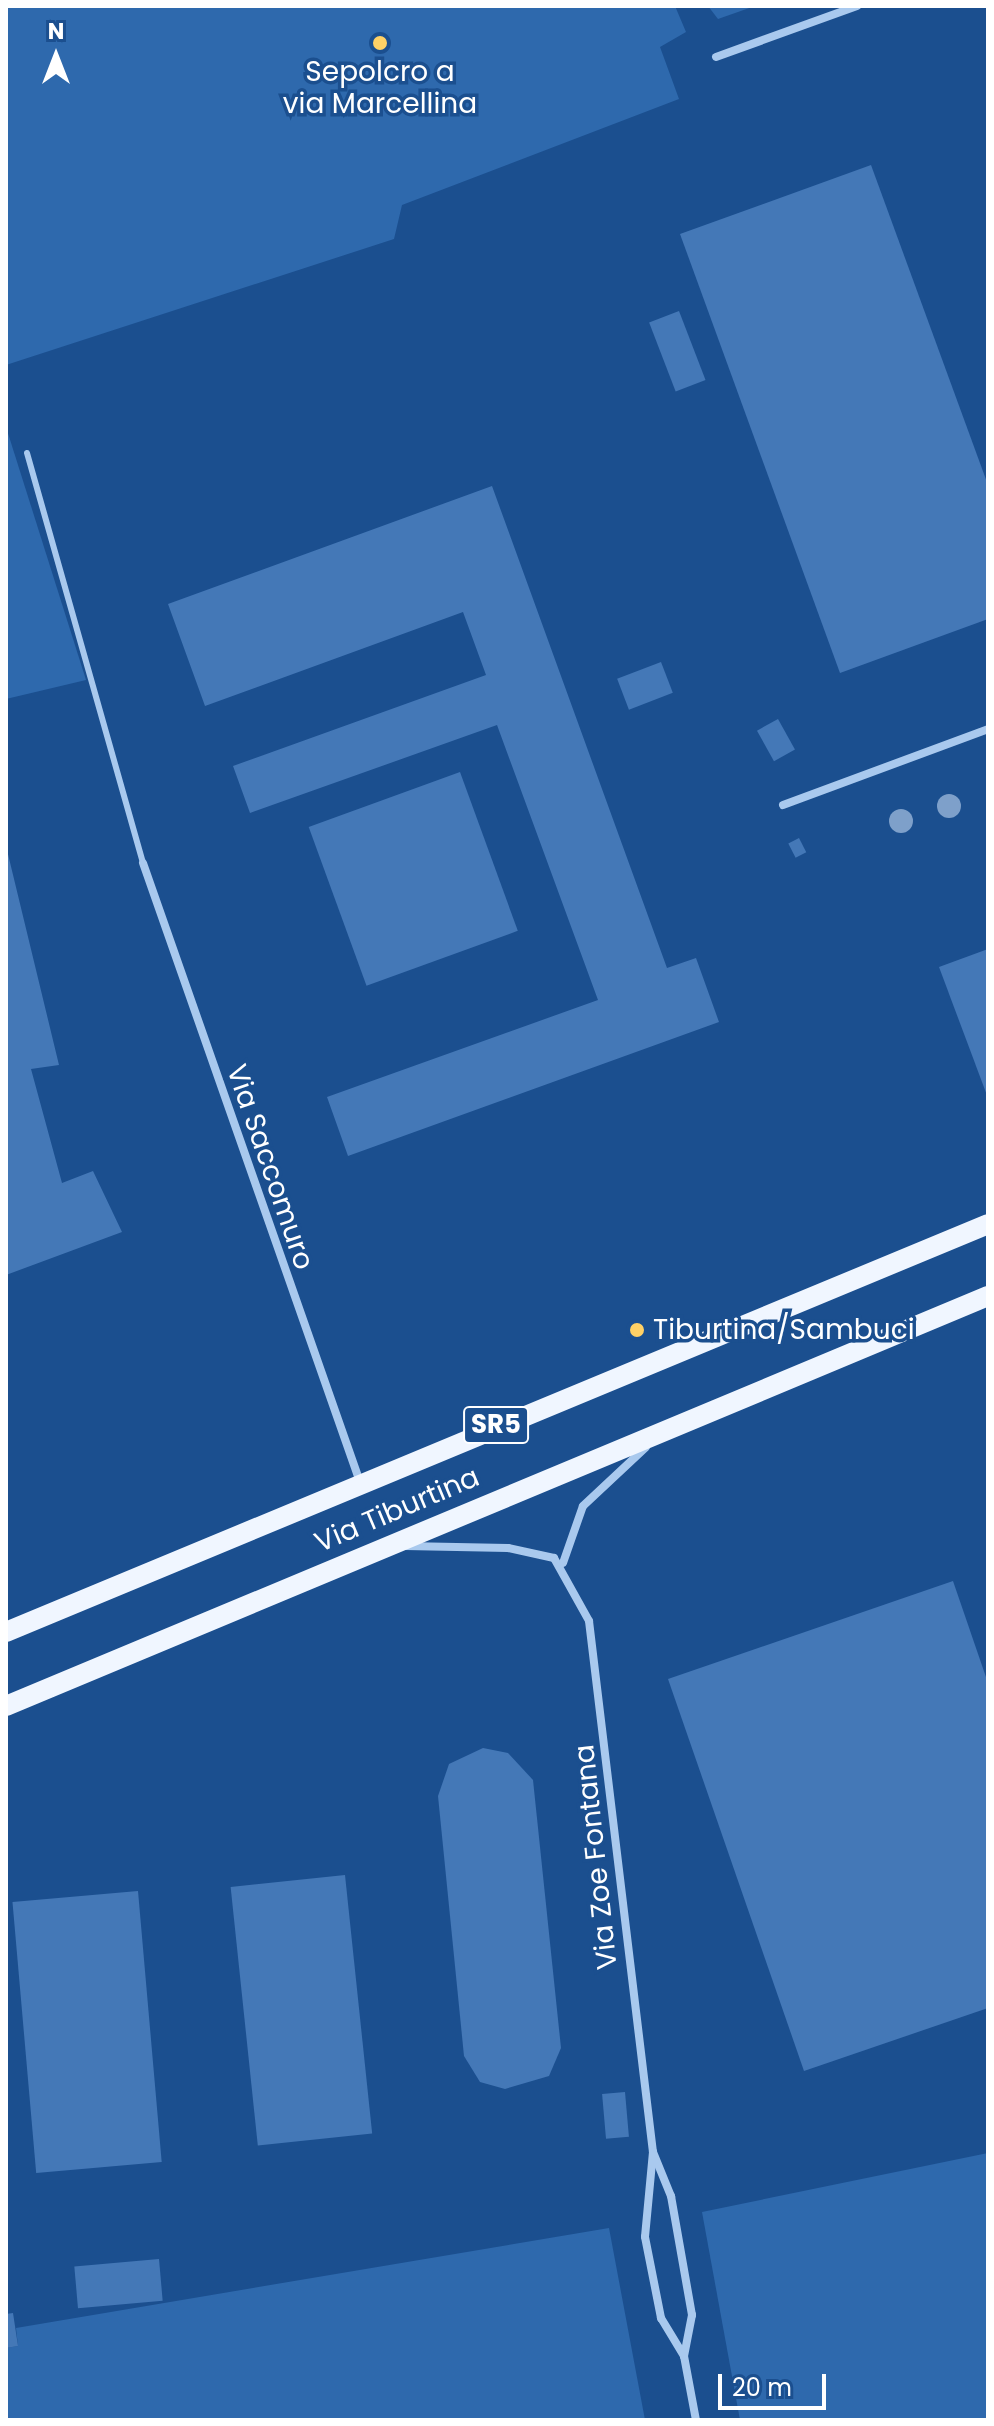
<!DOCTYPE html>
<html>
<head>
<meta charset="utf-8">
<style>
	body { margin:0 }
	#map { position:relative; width:994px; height:2426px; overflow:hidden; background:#1b4f8f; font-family:Poppins,sans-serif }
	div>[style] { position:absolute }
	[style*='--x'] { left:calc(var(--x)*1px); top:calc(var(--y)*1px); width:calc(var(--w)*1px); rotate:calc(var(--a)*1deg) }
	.green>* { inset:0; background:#2e69ad }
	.building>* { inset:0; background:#4478b7; transform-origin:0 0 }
	.service>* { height:6px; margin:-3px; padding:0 3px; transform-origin:3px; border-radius:3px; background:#a9c9ee }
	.minor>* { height:8px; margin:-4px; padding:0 4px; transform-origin:4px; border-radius:4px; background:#a9c9ee }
	.primary>* { height:20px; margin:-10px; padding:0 10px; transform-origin:10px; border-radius:10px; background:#f0f6ff }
	.trees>* { width:24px; height:24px; margin:-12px; border-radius:50%; background:#7ea0ca }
	.dots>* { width:22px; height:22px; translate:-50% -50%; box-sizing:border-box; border:4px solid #1b4f8f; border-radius:50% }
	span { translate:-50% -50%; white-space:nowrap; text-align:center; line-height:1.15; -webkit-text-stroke:7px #1b4f8f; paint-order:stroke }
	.shield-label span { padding:2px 6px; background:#1b4f8f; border:2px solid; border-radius:6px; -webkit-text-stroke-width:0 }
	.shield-label { font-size:26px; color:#fff; font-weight:700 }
	.poi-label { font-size:28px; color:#fff }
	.left { translate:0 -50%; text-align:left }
	.street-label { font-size:28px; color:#fff }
	.frame { position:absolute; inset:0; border:8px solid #fff; pointer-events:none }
	.north { position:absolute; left:16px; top:16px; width:80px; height:80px; -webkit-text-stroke:6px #1b4f8f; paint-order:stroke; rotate:0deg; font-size:22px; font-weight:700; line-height:32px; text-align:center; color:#fff }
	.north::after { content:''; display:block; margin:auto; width:28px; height:36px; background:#fff; clip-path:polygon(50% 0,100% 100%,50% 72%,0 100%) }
	.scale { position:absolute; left:718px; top:2374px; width:108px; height:36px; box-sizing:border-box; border:4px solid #fff; border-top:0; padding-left:10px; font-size:24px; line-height:28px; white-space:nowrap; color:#fff; -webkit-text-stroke:6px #1b4f8f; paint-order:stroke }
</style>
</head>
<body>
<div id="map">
	<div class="green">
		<i style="clip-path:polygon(6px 6px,675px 6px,686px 32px,660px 47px,679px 99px,402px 205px,394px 239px,6px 365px)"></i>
		<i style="clip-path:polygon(708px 6px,755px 6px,718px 19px)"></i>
		<i style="clip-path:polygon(6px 427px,86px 680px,6px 699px)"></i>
		<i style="clip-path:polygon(988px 2153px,988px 2420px,740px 2420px,702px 2212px)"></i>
		<i style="clip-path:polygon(609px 2228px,645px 2420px,6px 2420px,6px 2348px,18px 2346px,16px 2328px)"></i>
	</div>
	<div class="building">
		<i style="clip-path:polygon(871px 165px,988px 485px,988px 619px,840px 673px,680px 234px)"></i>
		<i style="left:679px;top:311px;width:74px;height:32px;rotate:69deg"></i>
		<i style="clip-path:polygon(492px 486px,667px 968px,696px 958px,719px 1022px,348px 1156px,327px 1097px,598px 1000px,497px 725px,250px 813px,233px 766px,486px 675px,463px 612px,205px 706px,168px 604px)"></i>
		<i style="left:661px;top:662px;width:33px;height:47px;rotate:69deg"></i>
		<i style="left:778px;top:719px;width:35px;height:24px;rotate:61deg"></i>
		<i style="left:460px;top:772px;width:169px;height:161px;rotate:70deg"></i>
		<i style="left:799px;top:838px;width:16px;height:12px;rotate:63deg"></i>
		<i style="clip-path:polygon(7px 850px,59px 1065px,31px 1069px,62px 1183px,93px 1171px,122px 1232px,6px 1275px)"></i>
		<i style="clip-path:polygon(988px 949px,988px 1098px,939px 967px)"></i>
		<i style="clip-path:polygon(953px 1581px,988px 1683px,988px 2008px,804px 2071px,668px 1679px)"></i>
		<i style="clip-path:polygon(483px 1748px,508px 1753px,533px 1780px,561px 2048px,549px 2076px,505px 2089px,480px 2082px,464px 2056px,438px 1796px,449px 1764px)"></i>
		<i style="left:345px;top:1875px;width:260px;height:115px;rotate:84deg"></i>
		<i style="left:138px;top:1891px;width:272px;height:126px;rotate:85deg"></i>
		<i style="left:625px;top:2092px;width:45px;height:23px;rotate:85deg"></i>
		<i style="left:159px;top:2259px;width:42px;height:85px;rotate:85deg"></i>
		<i style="clip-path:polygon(13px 2313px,18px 2346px,6px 2348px,6px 2314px)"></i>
	</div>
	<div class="service">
		<i style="--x:27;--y:453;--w:426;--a:74.2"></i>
	</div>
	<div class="minor">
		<i style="--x:716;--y:57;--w:150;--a:-19.9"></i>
		<i style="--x:783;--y:805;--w:219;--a:-20.3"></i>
		<i style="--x:143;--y:863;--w:656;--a:70.68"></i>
		<i style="--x:405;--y:1546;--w:103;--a:1.1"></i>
		<i style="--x:508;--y:1548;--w:47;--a:12.3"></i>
		<i style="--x:554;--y:1558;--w:72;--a:60.9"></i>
		<i style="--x:589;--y:1621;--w:535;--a:83.13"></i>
		<i style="--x:653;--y:2152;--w:85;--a:95.4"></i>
		<i style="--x:645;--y:2237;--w:83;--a:78.8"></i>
		<i style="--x:661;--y:2318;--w:44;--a:58.8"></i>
		<i style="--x:563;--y:1563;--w:60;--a:-70.7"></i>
		<i style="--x:583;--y:1506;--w:86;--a:-43.1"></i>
		<i style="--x:653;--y:2152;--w:48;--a:67.8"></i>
		<i style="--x:671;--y:2196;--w:121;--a:80"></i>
		<i style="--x:692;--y:2315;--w:42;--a:101"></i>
		<i style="--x:684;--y:2356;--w:65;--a:79.4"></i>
	</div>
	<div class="primary">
		<i style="--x:6;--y:1632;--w:1063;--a:-22.56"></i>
		<i style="--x:6;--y:1706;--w:1064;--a:-22.66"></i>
	</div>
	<div class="trees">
		<i style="left:949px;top:806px"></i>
		<i style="left:901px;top:821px"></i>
	</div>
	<div class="dots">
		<i style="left:380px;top:43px;background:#ffd166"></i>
		<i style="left:637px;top:1330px;background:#ffd166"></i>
	</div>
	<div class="shield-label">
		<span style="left:496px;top:1425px">SR5</span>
	</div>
	<div class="poi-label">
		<span style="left:380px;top:88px">Sepolcro a<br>via Marcellina</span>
		<span class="left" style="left:653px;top:1330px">Tiburtina/Sambuci</span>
	</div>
	<div class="street-label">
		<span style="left:270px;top:1167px;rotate:71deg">Via Saccomuro</span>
		<span style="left:397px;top:1510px;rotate:-23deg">Via Tiburtina</span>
		<span style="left:596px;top:1857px;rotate:-96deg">Via Zoe Fontana</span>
	</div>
	<div class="frame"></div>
	<div class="north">N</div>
	<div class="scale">20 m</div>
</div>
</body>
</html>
